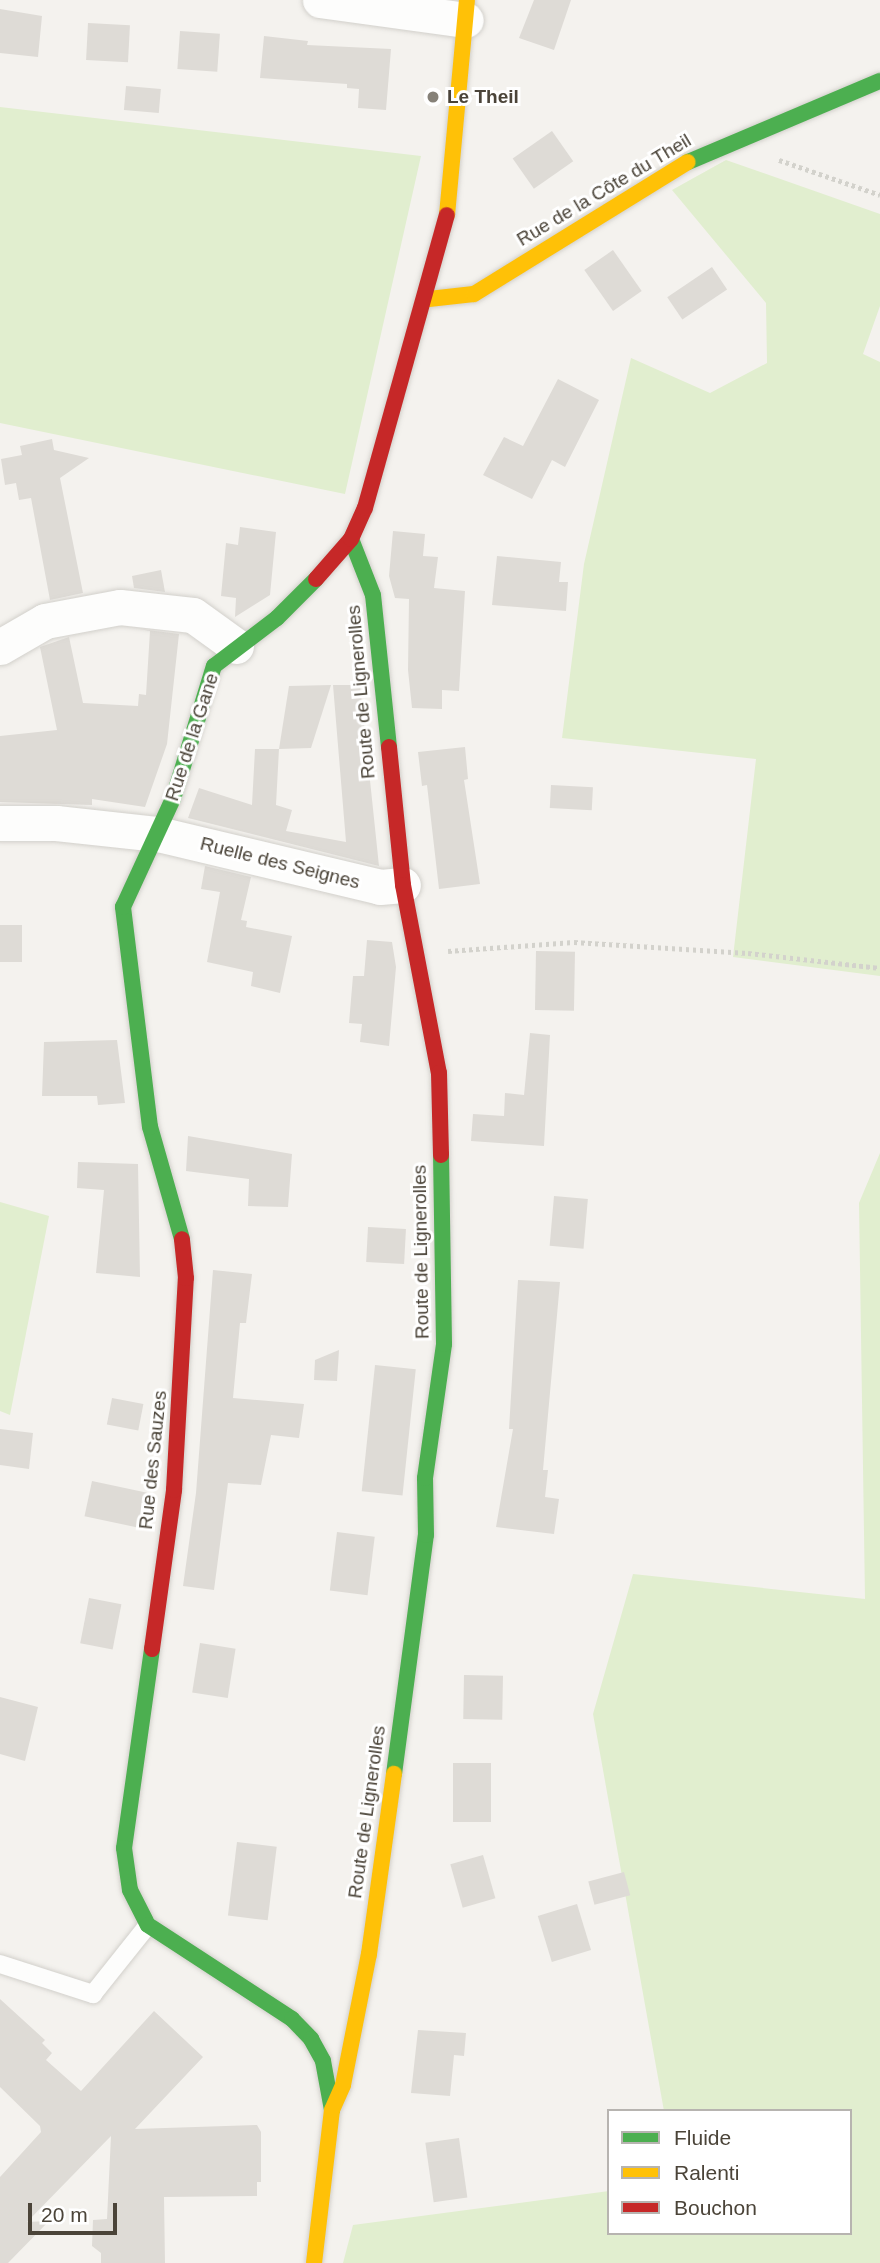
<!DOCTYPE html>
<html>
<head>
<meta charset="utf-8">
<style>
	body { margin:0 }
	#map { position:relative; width:880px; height:2263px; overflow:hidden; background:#f4f2ee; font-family:Helvetica,sans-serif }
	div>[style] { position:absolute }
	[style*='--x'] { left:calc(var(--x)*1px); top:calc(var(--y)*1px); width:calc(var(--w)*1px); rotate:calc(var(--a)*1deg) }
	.green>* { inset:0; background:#e1eecf }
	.building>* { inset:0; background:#dedbd6; transform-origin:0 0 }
	.path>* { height:4.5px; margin-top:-2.25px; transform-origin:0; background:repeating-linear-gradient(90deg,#d3d2cc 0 3.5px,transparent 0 7px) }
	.roads { filter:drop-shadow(0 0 2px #d2d0cb) drop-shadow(0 0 2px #d2d0cb) }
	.lane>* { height:18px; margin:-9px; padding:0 9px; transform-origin:9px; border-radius:9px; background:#fdfdfc }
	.street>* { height:35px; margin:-17.5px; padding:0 17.5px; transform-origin:17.5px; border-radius:17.5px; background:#fdfdfc }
	.fast>* { height:16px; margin:-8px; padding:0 8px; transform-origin:8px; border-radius:8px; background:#4caf50 }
	.slow>* { height:16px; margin:-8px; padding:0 8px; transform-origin:8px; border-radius:8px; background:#ffc107 }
	.jam>* { height:16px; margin:-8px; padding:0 8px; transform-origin:8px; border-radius:8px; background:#c62828 }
	.dots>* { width:19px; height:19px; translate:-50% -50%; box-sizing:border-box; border:4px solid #fff; border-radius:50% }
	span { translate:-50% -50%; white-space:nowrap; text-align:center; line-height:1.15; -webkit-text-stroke:6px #fff; paint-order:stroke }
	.poi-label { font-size:19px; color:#4b4439; font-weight:700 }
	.left { translate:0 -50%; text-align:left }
	.street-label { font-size:19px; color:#4b4439 }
	.legend { position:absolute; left:607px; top:2109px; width:245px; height:126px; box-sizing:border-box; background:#fff; border:2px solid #b7b4b0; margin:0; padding:9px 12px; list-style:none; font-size:21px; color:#4b4439 }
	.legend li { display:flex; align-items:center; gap:14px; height:35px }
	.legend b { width:35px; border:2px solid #b7b4b0 }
	.scale { position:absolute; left:28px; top:2203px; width:89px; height:32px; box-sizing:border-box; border:4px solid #4b4439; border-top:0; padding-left:9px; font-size:21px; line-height:24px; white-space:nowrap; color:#4b4439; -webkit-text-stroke:5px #fff; paint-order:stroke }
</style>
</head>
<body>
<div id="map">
	<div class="green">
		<i style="clip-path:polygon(0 107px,421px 156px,345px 494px,0 423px)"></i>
		<i style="clip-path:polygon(726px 160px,880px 214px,880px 306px,863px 354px,880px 362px,880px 976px,733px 957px,756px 759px,562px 738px,584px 564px,631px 358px,710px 393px,767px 363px,766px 303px,672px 190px)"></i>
		<i style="clip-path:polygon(880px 1153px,880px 2263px,343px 2263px,353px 2225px,609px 2191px,609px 2233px,850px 2233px,850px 2111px,664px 2111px,593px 1714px,633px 1574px,865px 1599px,859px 1203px)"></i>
		<i style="clip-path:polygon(0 1202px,49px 1216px,10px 1415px,0 1411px)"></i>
	</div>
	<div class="building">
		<i style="clip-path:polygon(534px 0,571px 0,554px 50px,519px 38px)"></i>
		<i style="clip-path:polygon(0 9px,42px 16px,38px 57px,0 53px)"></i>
		<i style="left:88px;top:23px;width:42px;height:37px;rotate:3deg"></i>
		<i style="left:180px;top:31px;width:40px;height:38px;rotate:4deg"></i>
		<i style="clip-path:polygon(264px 36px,308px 41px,307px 45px,391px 49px,386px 110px,358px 108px,359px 89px,347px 88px,347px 84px,260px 78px)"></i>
		<i style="left:126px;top:86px;width:35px;height:24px;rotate:5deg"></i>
		<i style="left:552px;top:131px;width:37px;height:48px;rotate:55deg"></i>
		<i style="left:613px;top:250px;width:50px;height:35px;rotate:55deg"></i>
		<i style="left:712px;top:267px;width:27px;height:54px;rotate:56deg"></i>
		<i style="clip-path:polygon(558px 379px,599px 400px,565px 467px,552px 460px,532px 499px,483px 475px,504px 437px,523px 446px)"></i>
		<i style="clip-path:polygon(52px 439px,54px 450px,89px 458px,60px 478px,83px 593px,50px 600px,31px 498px,19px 500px,16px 483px,5px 485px,1px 459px,22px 455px,20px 446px)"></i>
		<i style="clip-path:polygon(240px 527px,276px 532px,270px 595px,235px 617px,236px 598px,221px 596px,226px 543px,238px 545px)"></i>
		<i style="clip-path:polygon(393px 531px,425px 534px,423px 556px,438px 557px,434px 588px,465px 591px,459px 691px,442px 690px,442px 709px,412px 708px,408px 670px,409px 599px,395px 598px,389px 576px)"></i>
		<i style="clip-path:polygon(497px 556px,561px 562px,559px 582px,568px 582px,566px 611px,492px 605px)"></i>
		<i style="clip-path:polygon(161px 570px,165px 592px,134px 588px,132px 576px)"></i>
		<i style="clip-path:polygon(140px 629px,179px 634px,167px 744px,145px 807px,92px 799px,92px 805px,0 802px,0 736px,57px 730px,40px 647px,69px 637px,83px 703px,138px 706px,139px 694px,146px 695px,150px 631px)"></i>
		<i style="clip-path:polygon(331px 685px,311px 748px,279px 749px,289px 686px)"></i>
		<i style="clip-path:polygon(333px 685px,360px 685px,379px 866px,188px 818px,199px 788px,252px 805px,255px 749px,279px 749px,276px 805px,292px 810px,286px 831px,346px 842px)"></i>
		<i style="clip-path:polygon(465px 747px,468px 779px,464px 780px,480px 884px,439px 889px,427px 785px,422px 786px,418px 752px)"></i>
		<i style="left:551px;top:785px;width:42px;height:23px;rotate:3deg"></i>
		<i style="clip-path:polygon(205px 866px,251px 877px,241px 920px,247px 921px,246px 927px,292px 936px,280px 993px,251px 986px,253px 972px,207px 962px,220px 892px,201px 889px)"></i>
		<i style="left:0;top:925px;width:22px;height:37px"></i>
		<i style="clip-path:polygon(367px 940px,392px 942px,396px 967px,389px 1046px,360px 1042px,362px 1024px,349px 1023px,353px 976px,364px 976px)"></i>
		<i style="left:536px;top:951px;width:39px;height:59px;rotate:1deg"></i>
		<i style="clip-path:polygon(530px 1033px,550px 1035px,544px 1146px,471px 1141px,473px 1114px,504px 1116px,505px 1093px,524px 1095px)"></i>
		<i style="clip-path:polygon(117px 1040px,125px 1103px,98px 1105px,97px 1096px,42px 1096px,44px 1042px)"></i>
		<i style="clip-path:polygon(188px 1136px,292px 1154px,288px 1207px,248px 1206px,249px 1179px,186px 1171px)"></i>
		<i style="clip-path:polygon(78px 1162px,138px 1164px,140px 1277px,96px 1273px,104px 1190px,77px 1188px)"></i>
		<i style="left:554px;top:1196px;width:34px;height:50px;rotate:5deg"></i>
		<i style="left:368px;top:1227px;width:38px;height:35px;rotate:3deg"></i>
		<i style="clip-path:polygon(213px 1270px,252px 1274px,246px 1323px,240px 1323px,233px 1398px,304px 1404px,299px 1438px,271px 1435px,261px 1485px,228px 1483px,214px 1590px,183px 1586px,196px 1493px)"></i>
		<i style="clip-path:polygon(518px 1280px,560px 1282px,543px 1470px,548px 1470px,545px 1497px,559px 1499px,554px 1534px,496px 1527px,513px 1429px,509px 1429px)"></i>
		<i style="clip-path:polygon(339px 1350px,337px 1381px,314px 1380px,315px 1360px)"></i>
		<i style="left:375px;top:1365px;width:41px;height:127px;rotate:6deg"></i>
		<i style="left:112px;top:1398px;width:32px;height:27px;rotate:11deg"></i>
		<i style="clip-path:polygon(0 1429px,33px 1433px,29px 1469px,0 1465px)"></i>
		<i style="left:92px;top:1481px;width:60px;height:36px;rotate:12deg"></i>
		<i style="left:337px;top:1532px;width:38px;height:59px;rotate:7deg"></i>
		<i style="left:89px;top:1598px;width:33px;height:46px;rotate:11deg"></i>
		<i style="left:200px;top:1643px;width:36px;height:50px;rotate:9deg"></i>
		<i style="left:464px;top:1675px;width:39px;height:44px;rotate:1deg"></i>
		<i style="clip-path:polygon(0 1697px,38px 1707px,25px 1761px,0 1754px)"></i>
		<i style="left:453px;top:1763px;width:38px;height:59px"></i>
		<i style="left:237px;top:1842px;width:40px;height:74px;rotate:7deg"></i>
		<i style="left:483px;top:1855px;width:45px;height:34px;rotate:74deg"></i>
		<i style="left:624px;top:1872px;width:24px;height:37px;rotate:75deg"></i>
		<i style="left:577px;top:1904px;width:48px;height:41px;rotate:73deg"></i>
		<i style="clip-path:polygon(0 1999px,45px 2040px,42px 2043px,52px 2053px,46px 2060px,81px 2091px,154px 2011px,203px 2057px,135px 2129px,257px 2125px,261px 2132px,261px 2182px,257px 2182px,257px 2196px,164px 2197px,165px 2263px,101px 2263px,101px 2253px,92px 2246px,93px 2220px,107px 2219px,111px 2136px,27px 2222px,49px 2221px,8px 2263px,0 2263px,0 2177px,41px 2132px,40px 2126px,0 2087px)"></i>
		<i style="clip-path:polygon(418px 2030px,466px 2033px,464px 2056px,454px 2055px,450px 2096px,411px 2093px)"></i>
		<i style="left:459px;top:2138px;width:60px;height:34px;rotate:82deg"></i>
	</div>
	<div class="path">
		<i style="--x:779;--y:160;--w:107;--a:19.1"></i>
		<i style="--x:448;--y:951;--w:126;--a:-4.1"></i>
		<i style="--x:574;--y:942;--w:174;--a:3.6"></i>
		<i style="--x:748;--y:953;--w:133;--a:6.5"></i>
	</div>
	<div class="roads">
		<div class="lane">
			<i style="--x:0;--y:1964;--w:98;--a:17.9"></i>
			<i style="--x:93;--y:1994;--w:88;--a:-51.4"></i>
		</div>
		<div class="street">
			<i style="--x:320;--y:0;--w:147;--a:7.8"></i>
			<i style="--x:0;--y:647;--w:52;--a:-30"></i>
			<i style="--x:45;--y:621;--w:76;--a:-10.6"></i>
			<i style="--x:120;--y:607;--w:73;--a:6.3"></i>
			<i style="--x:193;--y:615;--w:53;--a:35.8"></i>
			<i style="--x:0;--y:823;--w:56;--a:0"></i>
			<i style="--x:56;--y:823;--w:103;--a:6.2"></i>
			<i style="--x:158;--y:834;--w:228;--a:13.4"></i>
			<i style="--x:380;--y:887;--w:23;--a:-5"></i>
		</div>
		<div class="fast">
			<i style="--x:688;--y:162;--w:208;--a:-22.9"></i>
			<i style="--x:351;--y:539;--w:60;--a:68.6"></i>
			<i style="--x:373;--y:595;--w:153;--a:84"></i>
			<i style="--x:182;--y:1239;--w:116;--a:-105.9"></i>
			<i style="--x:150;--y:1127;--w:222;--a:-97"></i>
			<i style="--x:123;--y:907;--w:119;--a:-65.2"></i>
			<i style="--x:173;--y:799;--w:139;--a:-72.9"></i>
			<i style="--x:214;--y:666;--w:79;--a:-37.3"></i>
			<i style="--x:277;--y:618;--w:55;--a:-45"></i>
			<i style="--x:152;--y:1649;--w:201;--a:98"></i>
			<i style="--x:124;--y:1848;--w:42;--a:81.9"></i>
			<i style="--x:130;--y:1890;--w:39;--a:63"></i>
			<i style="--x:148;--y:1925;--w:172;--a:33.1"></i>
			<i style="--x:292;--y:2019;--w:28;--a:46"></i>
			<i style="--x:311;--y:2039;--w:25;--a:61"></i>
			<i style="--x:323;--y:2061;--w:50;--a:79.6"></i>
			<i style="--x:394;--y:1774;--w:241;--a:-82.4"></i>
			<i style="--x:426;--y:1535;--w:57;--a:-91"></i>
			<i style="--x:425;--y:1478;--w:135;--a:-81.9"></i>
			<i style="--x:444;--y:1344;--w:189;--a:-90.9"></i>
		</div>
		<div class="slow">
			<i style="--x:447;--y:215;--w:216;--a:-84.7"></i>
			<i style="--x:429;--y:299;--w:45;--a:-6.3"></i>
			<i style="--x:474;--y:294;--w:251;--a:-31.7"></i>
			<i style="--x:314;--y:2263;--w:154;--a:-83.3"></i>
			<i style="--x:332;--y:2110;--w:27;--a:-66"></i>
			<i style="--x:343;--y:2085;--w:134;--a:-78.8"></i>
			<i style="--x:369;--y:1954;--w:182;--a:-82.1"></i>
		</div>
		<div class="jam">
			<i style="--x:316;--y:579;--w:53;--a:-48.8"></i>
			<i style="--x:351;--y:539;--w:34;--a:-66"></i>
			<i style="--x:365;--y:508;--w:304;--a:-74.4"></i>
			<i style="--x:389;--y:747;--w:139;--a:84.2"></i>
			<i style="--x:403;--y:885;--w:191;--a:79.2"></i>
			<i style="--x:439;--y:1073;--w:82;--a:88.6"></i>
			<i style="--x:152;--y:1649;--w:161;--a:-82.1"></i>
			<i style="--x:174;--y:1490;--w:212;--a:-86.8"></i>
			<i style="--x:186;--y:1278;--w:39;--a:-96"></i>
		</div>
	</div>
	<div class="dots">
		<i style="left:433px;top:97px;background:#868178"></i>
	</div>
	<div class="poi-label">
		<span class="left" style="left:447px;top:97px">Le Theil</span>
	</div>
	<div class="street-label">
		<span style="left:604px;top:190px;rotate:-31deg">Rue de la Côte du Theil</span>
		<span style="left:361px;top:692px;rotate:-95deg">Route de Lignerolles</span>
		<span style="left:192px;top:737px;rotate:-72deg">Rue de la Gane</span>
		<span style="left:280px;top:863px;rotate:14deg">Ruelle des Seignes</span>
		<span style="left:421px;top:1252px;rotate:-91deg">Route de Lignerolles</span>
		<span style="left:153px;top:1460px;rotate:-84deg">Rue des Sauzes</span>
		<span style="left:367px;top:1812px;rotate:-82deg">Route de Lignerolles</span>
	</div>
	<ul class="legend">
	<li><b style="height:9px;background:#4caf50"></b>Fluide</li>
	<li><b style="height:9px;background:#ffc107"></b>Ralenti</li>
	<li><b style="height:9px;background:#c62828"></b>Bouchon</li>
	</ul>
	<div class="scale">20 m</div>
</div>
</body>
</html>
